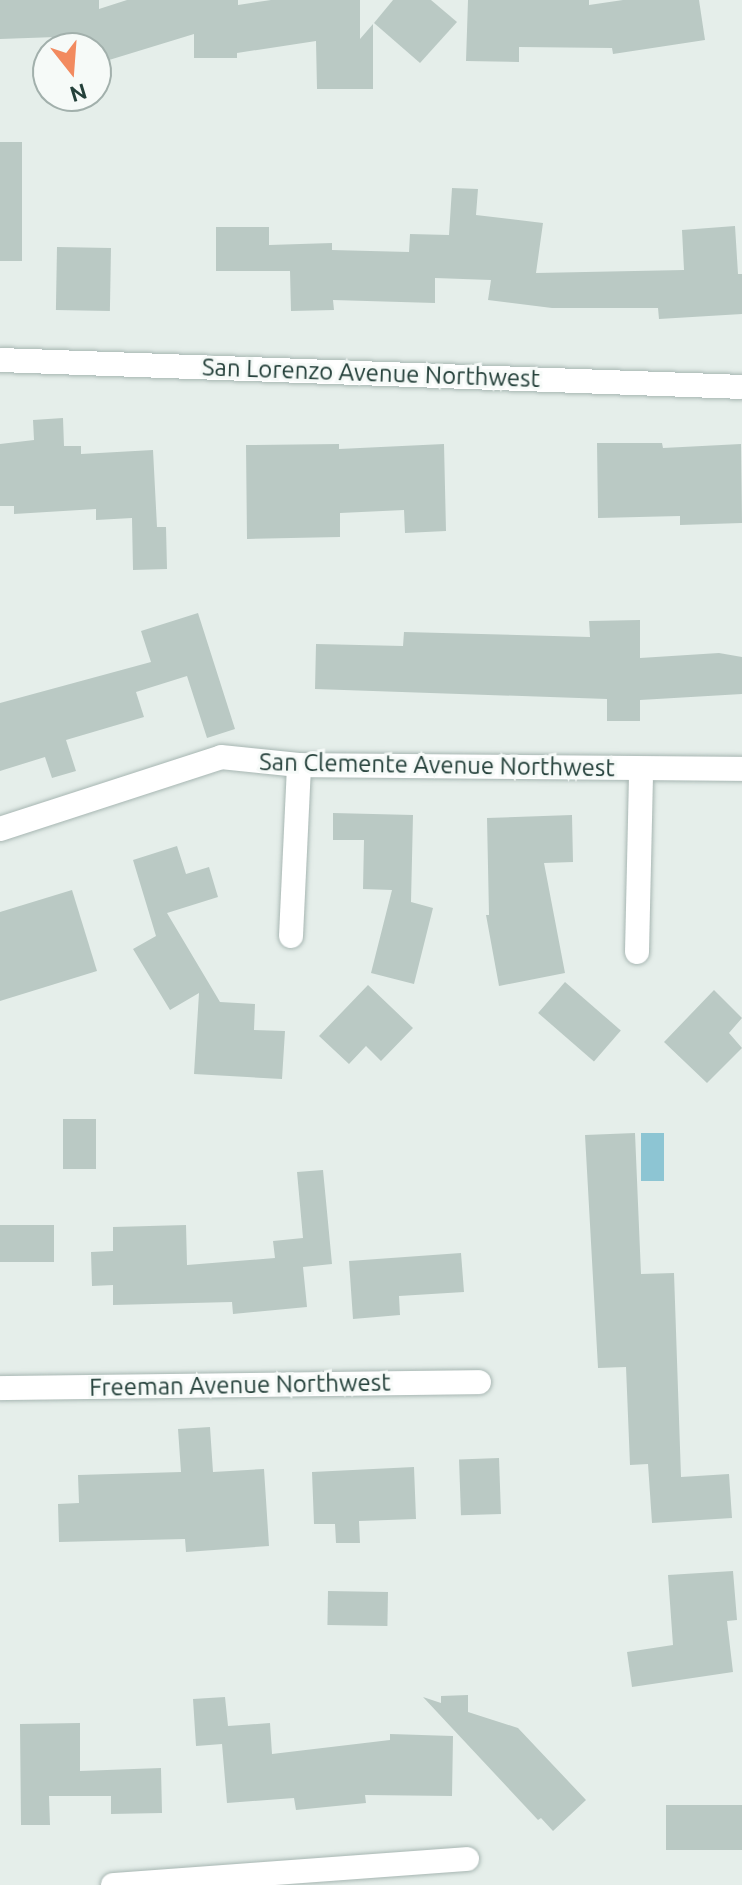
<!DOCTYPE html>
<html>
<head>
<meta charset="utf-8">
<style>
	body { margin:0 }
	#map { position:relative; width:742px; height:1885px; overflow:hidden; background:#e5eeea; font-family:Ubuntu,sans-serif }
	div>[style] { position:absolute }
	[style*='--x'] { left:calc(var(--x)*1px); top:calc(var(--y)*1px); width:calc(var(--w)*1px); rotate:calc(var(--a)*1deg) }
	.water>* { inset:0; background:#8dc5d3; transform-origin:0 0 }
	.building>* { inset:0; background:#bac9c4; transform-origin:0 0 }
	.roads { filter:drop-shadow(0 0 2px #a7b6b2) drop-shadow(0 0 2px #a7b6b2) }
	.street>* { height:24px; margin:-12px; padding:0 12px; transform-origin:12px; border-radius:12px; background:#fff }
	span { translate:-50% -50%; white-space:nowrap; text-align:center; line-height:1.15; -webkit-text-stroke:6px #f6faf8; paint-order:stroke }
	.street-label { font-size:24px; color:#24403a }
	.north { position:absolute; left:32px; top:32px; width:80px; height:80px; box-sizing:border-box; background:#f6faf8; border:2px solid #a2b0ac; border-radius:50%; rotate:163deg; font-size:22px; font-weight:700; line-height:32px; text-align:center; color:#24403a }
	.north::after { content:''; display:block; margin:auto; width:28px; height:36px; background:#f28a5f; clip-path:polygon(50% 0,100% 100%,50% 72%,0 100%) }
</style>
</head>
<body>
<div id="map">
	<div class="water">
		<i style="left:641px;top:1133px;width:23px;height:48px"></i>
	</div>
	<div class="building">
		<i style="clip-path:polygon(0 0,99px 0,99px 9px,127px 0,238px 0,238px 5px,271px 0,360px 0,360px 39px,373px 24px,373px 89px,317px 89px,316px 41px,237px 53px,237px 58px,194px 58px,194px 34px,96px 64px,96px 48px,56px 48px,56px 37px,0 39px)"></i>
		<i style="clip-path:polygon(393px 0,431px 0,457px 22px,420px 63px,374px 23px)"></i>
		<i style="clip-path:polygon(468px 0,589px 0,589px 5px,623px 0,699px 0,705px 40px,613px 54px,612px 48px,519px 47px,519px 62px,466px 61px)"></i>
		<i style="left:0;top:142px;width:22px;height:119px"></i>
		<i style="clip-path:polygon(452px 188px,478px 189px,476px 215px,543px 223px,536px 273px,684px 270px,682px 230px,735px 226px,738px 274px,742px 274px,742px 314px,659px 319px,658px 308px,552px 308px,488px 300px,491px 280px,435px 278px,435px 303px,333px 300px,334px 310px,291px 311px,290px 271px,216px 271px,216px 227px,269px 227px,269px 245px,332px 243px,332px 250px,409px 252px,410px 234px,449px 235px)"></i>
		<i style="left:57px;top:247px;width:54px;height:63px;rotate:1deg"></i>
		<i style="clip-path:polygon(63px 418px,64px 446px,81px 446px,81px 454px,153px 450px,157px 527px,166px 527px,167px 569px,133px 570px,132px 518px,96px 520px,96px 509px,14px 514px,14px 506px,0 506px,0 444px,34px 440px,33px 420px)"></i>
		<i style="clip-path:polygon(597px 443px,662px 443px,663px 448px,741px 444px,742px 523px,680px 525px,680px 516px,598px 518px)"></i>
		<i style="clip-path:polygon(339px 444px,339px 449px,444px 444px,446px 531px,405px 533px,404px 510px,340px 513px,340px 537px,247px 539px,246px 445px)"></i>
		<i style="clip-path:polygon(198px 613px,235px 729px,207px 738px,187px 676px,136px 692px,144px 717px,66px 740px,76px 771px,52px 778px,45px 757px,0 771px,0 703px,151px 662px,141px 631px)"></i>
		<i style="clip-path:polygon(640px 620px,640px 658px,719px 653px,742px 657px,742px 694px,640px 700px,640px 721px,607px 721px,607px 699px,315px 689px,316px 644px,403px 646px,404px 632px,590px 637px,589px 621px)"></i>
		<i style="clip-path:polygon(333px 813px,413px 815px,411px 902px,433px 908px,414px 984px,371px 973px,392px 890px,363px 889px,364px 840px,333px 840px)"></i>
		<i style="clip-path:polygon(572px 815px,573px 862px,544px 863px,565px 973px,499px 986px,486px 915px,489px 915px,487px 818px)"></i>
		<i style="clip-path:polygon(177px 846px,186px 874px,209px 867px,218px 897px,167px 913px,220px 1002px,255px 1004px,254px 1030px,285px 1031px,282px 1079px,194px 1074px,199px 993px,170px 1010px,133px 949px,156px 936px,133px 860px)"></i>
		<i style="clip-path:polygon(72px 890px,97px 971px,0 1001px,0 912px)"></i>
		<i style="left:565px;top:982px;width:74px;height:41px;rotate:41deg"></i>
		<i style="clip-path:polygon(368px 985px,413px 1028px,381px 1061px,366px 1046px,349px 1064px,319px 1036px)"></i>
		<i style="clip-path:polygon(714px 990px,742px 1018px,729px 1033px,742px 1048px,707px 1083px,664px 1042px)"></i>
		<i style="left:63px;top:1119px;width:33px;height:50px"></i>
		<i style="clip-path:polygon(635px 1133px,641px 1274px,674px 1273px,681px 1477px,729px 1474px,732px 1518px,652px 1523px,648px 1464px,630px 1465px,626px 1367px,598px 1368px,585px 1135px)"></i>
		<i style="clip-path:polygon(323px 1170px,332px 1264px,303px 1267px,307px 1307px,233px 1314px,232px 1302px,113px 1305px,113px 1285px,92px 1286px,91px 1252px,113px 1251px,113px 1227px,186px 1225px,187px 1265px,275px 1258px,273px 1241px,303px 1238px,297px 1172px)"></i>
		<i style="left:0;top:1225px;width:54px;height:37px"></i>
		<i style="clip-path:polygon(461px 1253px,464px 1292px,399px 1296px,400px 1315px,353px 1319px,349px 1261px)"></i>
		<i style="clip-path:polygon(210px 1427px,213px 1472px,264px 1469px,269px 1546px,186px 1552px,185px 1539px,59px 1542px,58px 1504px,79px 1503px,78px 1475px,181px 1472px,178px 1429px)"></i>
		<i style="left:499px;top:1458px;width:56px;height:40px;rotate:88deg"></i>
		<i style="clip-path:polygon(414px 1467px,416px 1519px,359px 1521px,360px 1543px,336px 1543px,335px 1524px,314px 1524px,312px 1472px)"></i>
		<i style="clip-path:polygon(733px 1571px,737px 1620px,727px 1621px,733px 1672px,632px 1687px,627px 1652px,673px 1645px,668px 1575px)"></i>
		<i style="left:328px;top:1591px;width:60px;height:34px;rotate:1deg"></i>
		<i style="clip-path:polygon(468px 1695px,468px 1712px,518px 1728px,586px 1800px,553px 1831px,541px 1818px,538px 1820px,423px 1697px,441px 1703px,441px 1696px)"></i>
		<i style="clip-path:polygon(225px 1697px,228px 1726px,270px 1723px,272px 1754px,390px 1740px,390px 1734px,453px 1736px,452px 1796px,365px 1795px,366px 1803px,296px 1810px,294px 1798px,227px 1803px,222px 1744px,196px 1746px,193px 1699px)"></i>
		<i style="clip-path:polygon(80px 1723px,80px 1771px,161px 1768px,162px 1813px,111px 1814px,111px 1796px,49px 1796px,50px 1825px,21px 1825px,20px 1724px)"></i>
		<i style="left:742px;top:1805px;width:45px;height:76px;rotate:90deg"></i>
	</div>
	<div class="roads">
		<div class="street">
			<i style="--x:0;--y:360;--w:742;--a:2.08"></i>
			<i style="--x:0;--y:829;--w:232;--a:-18"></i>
			<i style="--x:221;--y:757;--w:78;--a:5.9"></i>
			<i style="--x:299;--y:765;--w:443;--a:0.5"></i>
			<i style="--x:291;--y:936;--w:171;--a:-87.3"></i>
			<i style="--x:637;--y:952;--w:183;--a:-88.7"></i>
			<i style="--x:0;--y:1388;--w:479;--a:-0.7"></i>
			<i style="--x:113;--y:1885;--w:355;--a:-4.2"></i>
		</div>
	</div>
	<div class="street-label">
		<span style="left:371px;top:373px;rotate:2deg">San Lorenzo Avenue Northwest</span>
		<span style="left:437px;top:765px;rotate:1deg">San Clemente Avenue Northwest</span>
		<span style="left:240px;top:1385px;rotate:-1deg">Freeman Avenue Northwest</span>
	</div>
	<div class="north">N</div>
</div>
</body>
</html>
